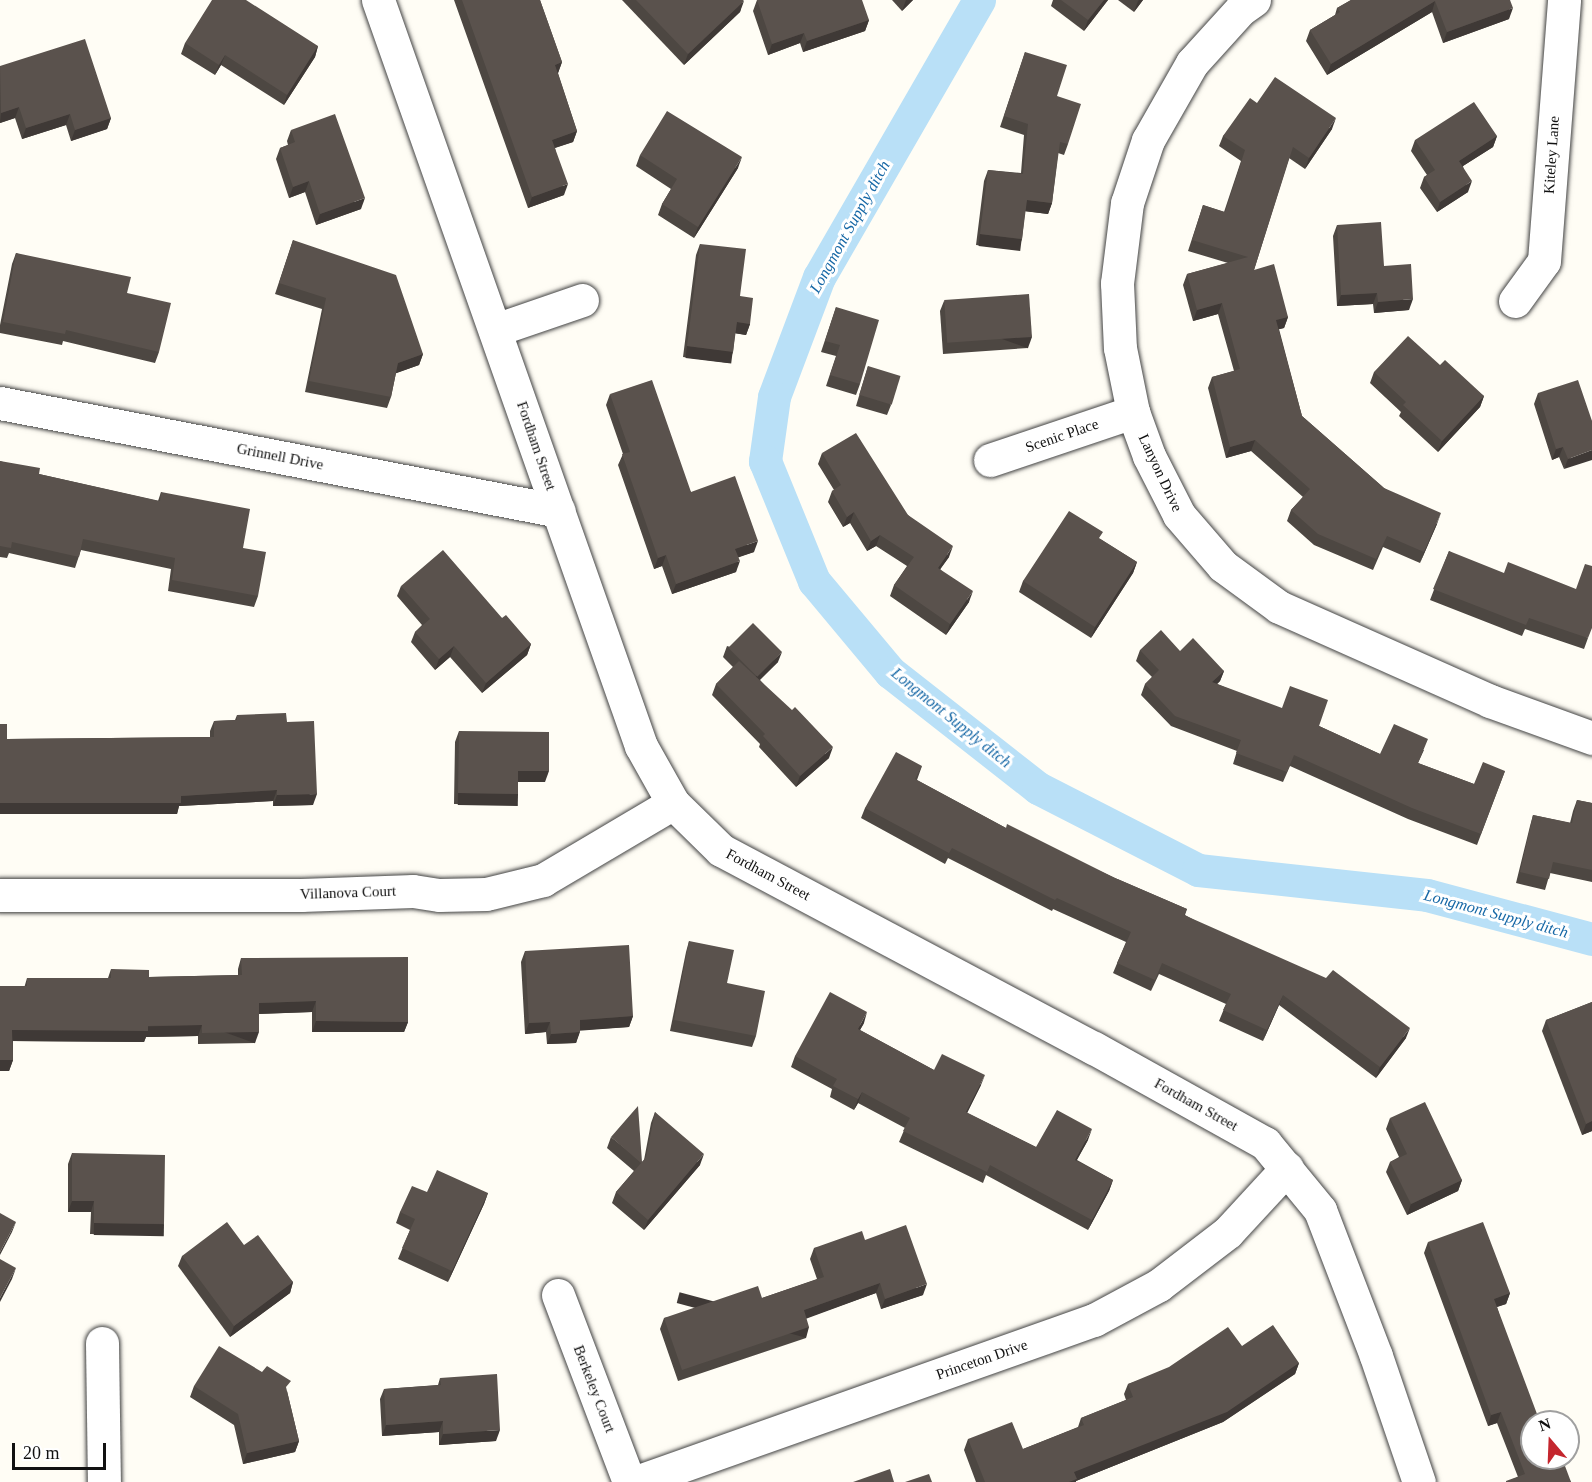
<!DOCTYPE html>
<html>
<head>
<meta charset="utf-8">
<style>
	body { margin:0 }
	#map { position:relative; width:1592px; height:1482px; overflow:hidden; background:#fffdf5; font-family:"Times New Roman",serif }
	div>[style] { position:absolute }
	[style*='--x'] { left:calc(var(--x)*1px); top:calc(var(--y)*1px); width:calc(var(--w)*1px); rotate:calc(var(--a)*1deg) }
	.canal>* { height:33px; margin:-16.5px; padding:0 16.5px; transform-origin:16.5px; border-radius:16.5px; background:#b9e0f7 }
	.roads { filter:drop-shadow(0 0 2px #444) drop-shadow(0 0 2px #444) }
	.street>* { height:33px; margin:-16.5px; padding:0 16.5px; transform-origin:16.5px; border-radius:16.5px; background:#fff }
	.wall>* { inset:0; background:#4d4742 }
	.shaded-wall>* { inset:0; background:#3f3936; transform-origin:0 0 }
	.building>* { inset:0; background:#5a524d; transform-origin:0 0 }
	span { translate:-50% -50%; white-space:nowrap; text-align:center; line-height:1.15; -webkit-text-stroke:6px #fff; paint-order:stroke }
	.street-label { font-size:15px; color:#111 }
	.water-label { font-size:16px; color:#1768a6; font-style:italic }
	.north { position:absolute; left:1520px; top:1410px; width:60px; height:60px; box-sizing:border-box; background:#fff; border:2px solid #a0a0a0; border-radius:50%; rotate:341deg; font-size:16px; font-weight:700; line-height:24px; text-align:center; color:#111 }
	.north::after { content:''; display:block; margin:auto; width:21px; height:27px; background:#c4262e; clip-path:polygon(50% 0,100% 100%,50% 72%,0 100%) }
	.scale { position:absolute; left:12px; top:1443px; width:94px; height:27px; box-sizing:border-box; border:3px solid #111; border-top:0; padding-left:8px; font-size:18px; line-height:21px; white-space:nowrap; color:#111; -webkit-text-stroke:4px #fff; paint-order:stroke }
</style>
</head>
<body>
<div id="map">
	<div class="canal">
		<i style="--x:979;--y:0;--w:320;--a:120"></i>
		<i style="--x:819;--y:277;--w:128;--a:110.6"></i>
		<i style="--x:774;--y:397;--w:65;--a:98"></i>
		<i style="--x:765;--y:461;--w:130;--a:67.8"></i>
		<i style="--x:814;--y:581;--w:119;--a:50.1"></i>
		<i style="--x:890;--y:672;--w:188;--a:38.1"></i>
		<i style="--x:1038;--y:788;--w:180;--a:27.1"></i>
		<i style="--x:1198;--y:870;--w:230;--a:6.2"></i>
		<i style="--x:1427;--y:895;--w:171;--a:14.9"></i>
	</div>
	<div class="roads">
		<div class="street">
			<i style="--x:378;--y:0;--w:791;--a:70.58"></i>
			<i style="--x:641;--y:746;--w:65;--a:60.7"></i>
			<i style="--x:673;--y:803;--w:67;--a:44.4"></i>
			<i style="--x:721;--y:850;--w:422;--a:28"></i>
			<i style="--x:1094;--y:1048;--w:196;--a:29.1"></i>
			<i style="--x:1265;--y:1143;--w:87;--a:50.6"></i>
			<i style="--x:1320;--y:1210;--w:156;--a:69"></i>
			<i style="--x:1376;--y:1356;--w:133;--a:71.2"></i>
			<i style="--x:1254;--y:0;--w:16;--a:145"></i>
			<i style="--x:1241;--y:9;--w:73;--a:132.2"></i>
			<i style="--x:1192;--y:63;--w:89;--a:119.7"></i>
			<i style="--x:1148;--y:140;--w:66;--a:108.4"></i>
			<i style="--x:1127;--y:203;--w:81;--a:97.1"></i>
			<i style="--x:1117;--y:283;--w:65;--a:87.4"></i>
			<i style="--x:1120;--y:348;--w:65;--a:78.5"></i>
			<i style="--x:1133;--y:412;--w:47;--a:70"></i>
			<i style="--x:1149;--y:456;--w:66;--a:63"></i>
			<i style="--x:1179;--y:515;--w:67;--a:49.2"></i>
			<i style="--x:1223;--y:566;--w:69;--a:36.2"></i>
			<i style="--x:1279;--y:607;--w:231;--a:24"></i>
			<i style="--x:1490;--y:701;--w:109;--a:19.9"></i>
			<i style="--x:1515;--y:301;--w:49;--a:-54.1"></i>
			<i style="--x:1544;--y:261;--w:262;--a:-85.6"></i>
			<i style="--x:495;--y:330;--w:92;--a:-19"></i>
			<i style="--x:0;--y:403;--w:569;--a:10.93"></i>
			<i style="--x:990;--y:460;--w:151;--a:-18.6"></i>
			<i style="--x:0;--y:895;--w:301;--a:0"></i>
			<i style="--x:301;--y:895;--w:112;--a:-2"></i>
			<i style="--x:413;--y:891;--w:26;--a:9"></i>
			<i style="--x:439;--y:895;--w:47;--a:-1.2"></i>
			<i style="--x:486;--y:894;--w:59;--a:-13.8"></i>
			<i style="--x:543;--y:880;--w:151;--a:-30.6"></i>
			<i style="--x:558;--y:1295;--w:200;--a:69.2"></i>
			<i style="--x:102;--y:1343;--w:139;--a:89.2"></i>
			<i style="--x:636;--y:1482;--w:486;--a:-19.5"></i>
			<i style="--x:1094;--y:1320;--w:74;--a:-28.3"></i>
			<i style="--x:1159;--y:1285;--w:87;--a:-37.5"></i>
			<i style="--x:1228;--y:1232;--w:87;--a:-47.3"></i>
		</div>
	</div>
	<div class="wall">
		<i style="clip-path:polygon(454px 0,540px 0,562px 62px,558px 73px,577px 131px,573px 142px,555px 148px,564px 195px,528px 208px)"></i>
		<i style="clip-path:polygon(622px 0,743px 0,740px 12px,684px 65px)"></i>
		<i style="clip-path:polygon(757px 0,869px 20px,865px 31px,803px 52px,800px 43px,768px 55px,753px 11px)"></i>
		<i style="clip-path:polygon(892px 0,913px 0,902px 11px)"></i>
		<i style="clip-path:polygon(1053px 0,1108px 0,1084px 31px,1051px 6px)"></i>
		<i style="clip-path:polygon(1118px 0,1143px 0,1134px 12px)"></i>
		<i style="clip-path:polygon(1351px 0,1510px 0,1509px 19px,1443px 43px,1432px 12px,1327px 75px,1306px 41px,1310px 30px,1335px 15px,1337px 8px)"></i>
		<i style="clip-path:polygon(185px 43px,318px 46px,315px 57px,284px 105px,221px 65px,215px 75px,181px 54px)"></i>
		<i style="clip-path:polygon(1025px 52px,1057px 96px,1068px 144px,1064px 155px,1058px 153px,1052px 203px,1048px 214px,1025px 211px,1022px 239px,1018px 250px,976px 245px,984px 181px,988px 170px,1021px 173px,1024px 135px,1000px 127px)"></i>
		<i style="clip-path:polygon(0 66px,111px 118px,107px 129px,71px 141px,66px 125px,22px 139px,15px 118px,0 123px)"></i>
		<i style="clip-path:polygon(1257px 103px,1332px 129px,1305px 169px,1289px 158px,1254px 270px,1288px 317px,1284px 328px,1279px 329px,1302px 416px,1384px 488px,1437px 524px,1420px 563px,1383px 547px,1373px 570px,1314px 545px,1287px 521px,1291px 510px,1303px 497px,1251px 451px,1226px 458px,1208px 388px,1212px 377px,1234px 371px,1218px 314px,1193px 321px,1183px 285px,1187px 274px,1228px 263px,1188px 251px,1203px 205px,1224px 212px,1241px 161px,1219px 146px,1223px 136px)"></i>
		<i style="clip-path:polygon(291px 130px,361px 209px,316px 225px,305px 192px,289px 198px,276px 159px,280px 148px,288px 145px,287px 141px)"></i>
		<i style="clip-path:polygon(1497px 136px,1493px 147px,1463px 166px,1468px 192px,1437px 212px,1420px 188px,1424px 177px,1427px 175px,1411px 151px,1415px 140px)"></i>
		<i style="clip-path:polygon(640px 155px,738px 168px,694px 238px,658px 215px,662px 204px,671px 189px,636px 166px)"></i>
		<i style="clip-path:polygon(1337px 225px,1384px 266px,1409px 310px,1374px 313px,1373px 304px,1337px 306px,1333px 236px)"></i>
		<i style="clip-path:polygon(293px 240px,423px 354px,419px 365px,396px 373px,391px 397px,387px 408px,305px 392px,322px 309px,275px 294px)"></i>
		<i style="clip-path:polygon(700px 244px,740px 296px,750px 324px,746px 335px,735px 333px,733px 352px,729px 363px,683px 357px,696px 255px)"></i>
		<i style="clip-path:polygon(16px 253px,127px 293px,159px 352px,155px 363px,63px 341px,62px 345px,0 333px,0 325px,12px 264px)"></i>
		<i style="clip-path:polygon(944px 301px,1028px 348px,943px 354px,940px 311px)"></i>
		<i style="clip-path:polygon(836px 307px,860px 384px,856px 395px,826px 386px,836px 356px,821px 352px)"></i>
		<i style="clip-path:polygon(1440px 365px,1484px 396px,1480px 407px,1438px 452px,1399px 416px,1401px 412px,1370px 383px,1374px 372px)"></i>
		<i style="clip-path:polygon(868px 366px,891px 405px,887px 415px,856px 406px)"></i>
		<i style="clip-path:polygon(1538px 393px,1592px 421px,1564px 469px,1559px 457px,1552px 460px,1534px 404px)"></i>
		<i style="clip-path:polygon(610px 394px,691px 492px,754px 552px,738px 557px,736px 572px,672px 594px,662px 566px,654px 569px,618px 465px,623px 454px,606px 405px)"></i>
		<i style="clip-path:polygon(822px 453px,908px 515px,949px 557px,940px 569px,969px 602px,946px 635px,890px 596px,894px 585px,907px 566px,876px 546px,867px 551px,850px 523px,843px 527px,828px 502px,832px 491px,834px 490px,818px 464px)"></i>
		<i style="clip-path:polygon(0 461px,39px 474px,158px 501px,161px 492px,243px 548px,258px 596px,254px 607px,168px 591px,171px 569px,81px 550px,75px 568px,9px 553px,7px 558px,0 557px)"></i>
		<i style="clip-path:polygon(1100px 539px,1137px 562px,1133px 573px,1091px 638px,1019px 592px,1023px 581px)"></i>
		<i style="clip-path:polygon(1449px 551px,1588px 638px,1584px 649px,1525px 629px,1522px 636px,1430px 600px)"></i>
		<i style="clip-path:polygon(401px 586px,502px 618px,531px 644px,527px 655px,482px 693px,450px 657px,435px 670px,411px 642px,415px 632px,422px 625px,397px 596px)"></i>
		<i style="clip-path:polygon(727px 646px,778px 662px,760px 680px,829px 758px,796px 787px,759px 747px,760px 744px,712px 695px,716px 684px,733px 667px,723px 657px)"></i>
		<i style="clip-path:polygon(1140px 650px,1180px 651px,1224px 671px,1220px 681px,1217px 684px,1319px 726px,1380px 754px,1424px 750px,1418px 763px,1474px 784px,1505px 771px,1477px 845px,1408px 819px,1290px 766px,1283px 782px,1233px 764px,1237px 751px,1171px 726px,1141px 695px,1145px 684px,1152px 677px,1136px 661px)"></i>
		<i style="clip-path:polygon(237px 715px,287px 722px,313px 805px,273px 806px,273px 801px,179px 806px,177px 814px,0 814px,0 724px,7px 739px,210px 737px,210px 731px,214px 721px,235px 720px)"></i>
		<i style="clip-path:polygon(459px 731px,545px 782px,518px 782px,518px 794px,514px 805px,454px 804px,455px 742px)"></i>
		<i style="clip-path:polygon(922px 766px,917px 780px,1006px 828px,1115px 878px,1187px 909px,1185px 915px,1406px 1038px,1376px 1078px,1279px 1005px,1263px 1041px,1219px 1021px,1226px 1004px,1159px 974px,1151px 991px,1113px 973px,1126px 942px,1053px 909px,1052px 911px,948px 858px,945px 864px,861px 818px,865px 808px)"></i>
		<i style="clip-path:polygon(1577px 800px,1592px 803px,1592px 882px,1550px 873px,1545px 890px,1516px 883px,1530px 826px,1533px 815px,1570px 823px,1573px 811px)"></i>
		<i style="clip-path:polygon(689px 941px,727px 983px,756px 1036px,752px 1047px,670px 1031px,686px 952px)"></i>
		<i style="clip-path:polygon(525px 951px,633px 1016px,629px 1027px,580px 1030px,576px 1043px,547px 1044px,546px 1032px,525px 1034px,521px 962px)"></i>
		<i style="clip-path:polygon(241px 958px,408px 1022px,404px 1032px,312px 1032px,312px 1012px,259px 1014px,255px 1043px,198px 1044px,198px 1036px,146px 1037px,144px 1042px,13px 1041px,13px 1060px,9px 1071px,0 1071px,27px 978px,108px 978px,111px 969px,149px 977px,238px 975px,238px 969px)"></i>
		<i style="clip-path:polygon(1592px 1002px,1592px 1131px,1582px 1135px,1542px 1031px,1546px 1020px)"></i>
		<i style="clip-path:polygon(864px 1023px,860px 1030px,934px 1070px,981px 1085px,967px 1113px,1036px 1147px,1088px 1140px,1077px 1160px,1113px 1180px,1109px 1191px,1088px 1230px,986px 1175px,983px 1183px,899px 1142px,905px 1128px,858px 1103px,854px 1110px,830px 1097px,832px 1089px,791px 1067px,795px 1056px)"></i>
		<i style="clip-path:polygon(655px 1112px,700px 1165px,644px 1230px,612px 1203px,616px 1192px,634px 1171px,607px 1148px,611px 1137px,642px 1162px,644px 1160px,651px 1123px)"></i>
		<i style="clip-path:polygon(1390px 1118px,1462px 1180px,1458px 1191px,1407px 1215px,1386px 1172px,1390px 1162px,1399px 1157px,1386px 1129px)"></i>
		<i style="clip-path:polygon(72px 1153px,164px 1224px,160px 1235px,90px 1234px,91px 1212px,68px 1212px,68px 1164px)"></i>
		<i style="clip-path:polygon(427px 1192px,488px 1193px,484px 1204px,448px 1282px,398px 1259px,410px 1230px,396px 1223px,400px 1212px)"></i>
		<i style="clip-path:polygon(865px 1240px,923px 1295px,881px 1309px,876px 1293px,806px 1318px,806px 1338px,678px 1381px,660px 1329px,664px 1318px,762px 1298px,817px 1279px,810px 1259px,814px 1248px)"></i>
		<i style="clip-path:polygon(1428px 1242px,1510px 1293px,1506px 1304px,1497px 1307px,1532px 1422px,1571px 1482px,1506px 1482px,1518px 1477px,1497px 1423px,1488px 1426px,1424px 1253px)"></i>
		<i style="clip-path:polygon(244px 1245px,293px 1282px,290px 1293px,230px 1337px,178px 1266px,182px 1256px)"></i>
		<i style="clip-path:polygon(1242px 1346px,1299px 1363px,1295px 1374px,1223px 1422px,1076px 1481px,1076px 1482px,976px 1482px,964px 1450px,968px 1439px,1023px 1449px,1078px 1427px,1081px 1418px,1126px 1400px,1124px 1394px,1128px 1384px)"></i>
		<i style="clip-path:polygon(440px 1378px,496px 1441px,439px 1445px,439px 1432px,382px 1436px,380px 1399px,384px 1389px,438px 1385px)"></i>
		<i style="clip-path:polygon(194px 1386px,287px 1391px,299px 1441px,295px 1452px,243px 1464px,234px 1425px,190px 1397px)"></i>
	</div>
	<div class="shaded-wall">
		<i style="clip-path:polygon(906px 0,913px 0,902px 11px)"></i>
		<i style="clip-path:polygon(1104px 0,1108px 0,1084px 31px,1088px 20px)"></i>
		<i style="clip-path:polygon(1139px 0,1143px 0,1134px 12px,1138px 1px)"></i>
		<i style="clip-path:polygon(744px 1px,740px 12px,684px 65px,688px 54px)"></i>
		<i style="clip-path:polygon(1435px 1px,1432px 12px,1327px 75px,1331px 64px)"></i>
		<i style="clip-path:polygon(1513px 8px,1509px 19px,1443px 43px,1447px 32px)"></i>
		<i style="clip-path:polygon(869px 20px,865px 31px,803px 52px,807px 41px)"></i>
		<i style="clip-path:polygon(804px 33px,800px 43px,768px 55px,772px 44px)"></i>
		<i style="clip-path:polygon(318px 46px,315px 57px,284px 105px,287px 95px)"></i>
		<i style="clip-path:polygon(225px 55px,221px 65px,215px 75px,219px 65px)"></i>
		<i style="clip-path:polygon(562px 62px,558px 73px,551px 76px,555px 65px)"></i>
		<i style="clip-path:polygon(19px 107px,15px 118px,0 123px,1px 113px)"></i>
		<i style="clip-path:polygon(70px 114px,66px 125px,22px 139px,26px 128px)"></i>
		<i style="clip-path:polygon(111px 118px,107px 129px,71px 141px,75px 130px)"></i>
		<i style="clip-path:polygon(1336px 118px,1332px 129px,1305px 169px,1309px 158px)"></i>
		<i style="clip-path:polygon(577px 131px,573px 142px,548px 150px,552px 140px)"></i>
		<i style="clip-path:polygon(1497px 136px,1493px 147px,1455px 171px,1459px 161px)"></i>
		<i style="clip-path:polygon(742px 157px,738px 168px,694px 238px,698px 227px)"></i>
		<i style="clip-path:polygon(309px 181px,305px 192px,289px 198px,293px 187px)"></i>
		<i style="clip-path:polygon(1472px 181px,1468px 192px,1437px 212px,1440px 202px)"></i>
		<i style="clip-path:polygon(568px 184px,564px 195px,528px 208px,532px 197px)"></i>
		<i style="clip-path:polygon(365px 198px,361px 209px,316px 225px,320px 214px)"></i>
		<i style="clip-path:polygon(1027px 200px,1052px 203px,1048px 214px,1023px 211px)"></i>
		<i style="left:980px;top:234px;width:42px;height:12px;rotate:7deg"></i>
		<i style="clip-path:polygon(1377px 293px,1373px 304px,1337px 306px,1341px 295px)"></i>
		<i style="clip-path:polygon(1413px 299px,1409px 310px,1374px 313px,1378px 302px)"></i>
		<i style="clip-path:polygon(1222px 303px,1218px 314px,1193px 321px,1197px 310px)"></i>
		<i style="clip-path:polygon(1288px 317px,1284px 328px,1272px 331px,1276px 320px)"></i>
		<i style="clip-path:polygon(737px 322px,750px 324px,746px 335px,733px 333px)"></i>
		<i style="left:1032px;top:337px;width:12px;height:85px;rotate:110deg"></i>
		<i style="left:687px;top:346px;width:46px;height:12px;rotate:7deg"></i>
		<i style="clip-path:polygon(423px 354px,419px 365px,394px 374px,398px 363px)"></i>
		<i style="clip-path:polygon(1484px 396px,1480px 407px,1438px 452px,1442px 441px)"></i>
		<i style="clip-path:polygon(1255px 440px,1251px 451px,1226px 458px,1230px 447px)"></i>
		<i style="clip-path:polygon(1563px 447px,1559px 457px,1552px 460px,1556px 449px)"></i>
		<i style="clip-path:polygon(1592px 450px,1592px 460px,1564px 469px,1568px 459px)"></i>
		<i style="clip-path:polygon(854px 512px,850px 523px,843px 527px,847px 517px)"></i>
		<i style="clip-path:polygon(1441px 513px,1437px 524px,1420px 563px,1424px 552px)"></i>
		<i style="clip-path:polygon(880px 535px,876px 546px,867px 551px,871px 541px)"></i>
		<i style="clip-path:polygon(758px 541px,754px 552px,731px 560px,735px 549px)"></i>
		<i style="clip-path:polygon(953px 546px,949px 557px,934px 578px,938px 568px)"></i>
		<i style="clip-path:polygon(666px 555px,662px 566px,654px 569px,658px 558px)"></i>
		<i style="clip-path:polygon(740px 561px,736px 572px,672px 594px,676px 584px)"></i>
		<i style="clip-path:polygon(1137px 562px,1133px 573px,1091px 638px,1095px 627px)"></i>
		<i style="clip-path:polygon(973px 591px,969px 602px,946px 635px,950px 624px)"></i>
		<i style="clip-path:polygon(531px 644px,527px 655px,482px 693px,486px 683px)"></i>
		<i style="clip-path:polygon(454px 646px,450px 657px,435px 670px,439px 659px)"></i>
		<i style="clip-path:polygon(782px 652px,778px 662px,752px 687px,756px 676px)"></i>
		<i style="clip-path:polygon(1224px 671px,1220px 681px,1208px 693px,1212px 682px)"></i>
		<i style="clip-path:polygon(833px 747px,829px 758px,796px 787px,800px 776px)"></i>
		<i style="clip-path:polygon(518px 771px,549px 771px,545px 782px,514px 782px)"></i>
		<i style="clip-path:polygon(277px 790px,273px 801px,179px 806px,177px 814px,0 814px,0 803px,181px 796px)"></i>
		<i style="left:458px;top:793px;width:60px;height:12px;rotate:1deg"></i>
		<i style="clip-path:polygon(317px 794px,313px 805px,273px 806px,277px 795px)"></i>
		<i style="clip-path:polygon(1283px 995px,1279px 1005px,1263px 1041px,1267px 1030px)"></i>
		<i style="clip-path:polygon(316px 1001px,312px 1012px,255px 1014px,259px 1003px)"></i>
		<i style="clip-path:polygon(867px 1012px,864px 1023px,854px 1040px,858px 1029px)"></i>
		<i style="clip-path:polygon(633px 1016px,629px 1027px,576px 1031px,580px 1020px)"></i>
		<i style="clip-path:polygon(316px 1021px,408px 1022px,404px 1032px,312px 1032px)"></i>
		<i style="clip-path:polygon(550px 1022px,546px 1032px,525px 1034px,529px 1023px)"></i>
		<i style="clip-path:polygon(202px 1025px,198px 1036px,146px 1037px,144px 1042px,8px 1041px,12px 1030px)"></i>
		<i style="clip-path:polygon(1410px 1028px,1406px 1038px,1376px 1078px,1380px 1067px)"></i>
		<i style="left:259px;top:1032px;width:12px;height:57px;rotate:110deg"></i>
		<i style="clip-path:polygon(580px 1032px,576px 1043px,547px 1044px,551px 1034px)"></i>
		<i style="clip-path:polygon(0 1060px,13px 1060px,9px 1071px,0 1071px)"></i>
		<i style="clip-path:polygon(985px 1075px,981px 1085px,962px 1123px,966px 1112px)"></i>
		<i style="clip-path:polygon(862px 1092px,858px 1103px,854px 1110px,858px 1099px)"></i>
		<i style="clip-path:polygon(1592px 1121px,1592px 1131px,1582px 1135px,1586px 1124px)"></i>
		<i style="clip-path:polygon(1092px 1129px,1088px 1140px,1071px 1170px,1075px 1160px)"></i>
		<i style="clip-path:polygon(704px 1154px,700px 1165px,644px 1230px,648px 1220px)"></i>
		<i style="clip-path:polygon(1113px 1180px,1109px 1191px,1088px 1230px,1092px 1220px)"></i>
		<i style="clip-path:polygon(1462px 1180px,1458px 1191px,1407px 1215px,1411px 1204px)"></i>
		<i style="clip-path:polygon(488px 1193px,484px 1204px,448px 1282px,452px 1271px)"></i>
		<i style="clip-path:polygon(72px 1201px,94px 1201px,91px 1212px,68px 1212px)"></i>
		<i style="clip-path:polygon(16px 1222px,12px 1232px,0 1255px,0 1252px)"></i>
		<i style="left:94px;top:1223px;width:70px;height:12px;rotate:1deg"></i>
		<i style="clip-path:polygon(16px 1268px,12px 1279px,0 1302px,0 1298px)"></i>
		<i style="clip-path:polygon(293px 1282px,290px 1293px,230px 1337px,234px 1326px)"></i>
		<i style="clip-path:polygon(880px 1283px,876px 1293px,800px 1321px,804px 1310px)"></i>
		<i style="clip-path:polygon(927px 1284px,923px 1295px,881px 1309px,885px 1299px)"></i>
		<i style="clip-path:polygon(1510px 1293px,1506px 1304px,1490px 1309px,1494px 1299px)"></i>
		<i style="left:809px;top:1327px;width:11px;height:134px;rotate:105deg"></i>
		<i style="clip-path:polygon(1299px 1363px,1295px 1374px,1223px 1422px,1076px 1481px,1076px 1482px,1069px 1482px,1074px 1472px)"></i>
		<i style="clip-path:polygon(1501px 1412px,1497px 1423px,1488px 1426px,1491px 1415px)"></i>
		<i style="clip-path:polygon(443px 1421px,439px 1432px,382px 1436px,386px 1425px)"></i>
		<i style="clip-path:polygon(500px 1430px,496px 1441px,439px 1445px,443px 1434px)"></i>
		<i style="clip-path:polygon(299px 1441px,295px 1452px,243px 1464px,247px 1453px)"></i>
	</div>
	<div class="building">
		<i style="clip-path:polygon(212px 0,246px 0,318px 46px,287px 95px,225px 55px,219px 65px,185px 43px)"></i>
		<i style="clip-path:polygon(462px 0,540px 0,562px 62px,555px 65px,577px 131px,552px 140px,568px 184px,532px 197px)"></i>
		<i style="clip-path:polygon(636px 0,743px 0,744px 1px,688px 54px)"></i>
		<i style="clip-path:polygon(757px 0,862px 0,869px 20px,807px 41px,804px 33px,772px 44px)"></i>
		<i style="clip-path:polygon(1061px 0,1104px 0,1088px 20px)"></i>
		<i style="clip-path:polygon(1351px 0,1510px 0,1513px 8px,1447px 32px,1435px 1px,1331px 64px,1310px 30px,1340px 12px,1337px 8px)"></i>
		<i style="clip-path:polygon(85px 39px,111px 118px,75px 130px,70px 114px,26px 128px,19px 107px,1px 113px,0 66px)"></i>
		<i style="clip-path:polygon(1025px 52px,1067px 65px,1057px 96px,1081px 104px,1068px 144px,1060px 142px,1052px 203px,1027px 200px,1022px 239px,980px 234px,988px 170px,1023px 174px,1028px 124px,1004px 116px)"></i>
		<i style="clip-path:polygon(1275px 77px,1336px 118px,1309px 158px,1293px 147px,1254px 270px,1274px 264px,1288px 317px,1276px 320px,1302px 416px,1384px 488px,1441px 513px,1424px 552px,1387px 536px,1376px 559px,1318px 534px,1291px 510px,1310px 489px,1255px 440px,1230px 447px,1212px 377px,1240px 369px,1222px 303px,1197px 310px,1187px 274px,1248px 257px,1192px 240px,1203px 205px,1225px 212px,1245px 150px,1223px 136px,1250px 98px,1257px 103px)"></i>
		<i style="clip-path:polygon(1474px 102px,1497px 136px,1459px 161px,1472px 181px,1440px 202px,1424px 177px,1435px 170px,1415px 140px)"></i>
		<i style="clip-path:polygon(667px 111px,742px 157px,698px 227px,662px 204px,677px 179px,640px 155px)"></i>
		<i style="clip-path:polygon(335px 114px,365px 198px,320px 214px,309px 181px,293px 187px,280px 148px,295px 142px,291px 130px)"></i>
		<i style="clip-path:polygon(1381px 222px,1384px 266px,1411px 264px,1413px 299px,1378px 302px,1377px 293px,1341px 295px,1337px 225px)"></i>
		<i style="clip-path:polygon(293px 240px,396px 275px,423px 354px,398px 363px,391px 397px,309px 381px,326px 298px,279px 283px)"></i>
		<i style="clip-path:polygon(700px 244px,746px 249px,740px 296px,753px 298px,750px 324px,737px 322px,733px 352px,687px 346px)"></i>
		<i style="clip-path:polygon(16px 253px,131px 277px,127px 293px,171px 303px,159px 352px,66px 330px,65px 334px,3px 322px)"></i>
		<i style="left:1029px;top:294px;width:43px;height:85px;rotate:86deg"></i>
		<i style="clip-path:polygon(836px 307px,879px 320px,860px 384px,830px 375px,840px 345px,825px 341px)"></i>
		<i style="clip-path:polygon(1408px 336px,1440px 365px,1445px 360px,1484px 396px,1442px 441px,1403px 405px,1406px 402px,1374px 372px)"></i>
		<i style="left:868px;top:366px;width:34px;height:30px;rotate:17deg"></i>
		<i style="clip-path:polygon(652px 380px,691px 492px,735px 476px,758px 541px,735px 549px,740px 561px,676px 584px,666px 555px,658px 558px,622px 454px,630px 452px,610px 394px)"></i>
		<i style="clip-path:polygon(1578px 380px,1592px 421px,1592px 450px,1568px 459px,1563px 447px,1556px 449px,1538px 393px)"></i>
		<i style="clip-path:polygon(856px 433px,908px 515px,953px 546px,938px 568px,973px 591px,950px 624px,894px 585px,914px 557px,880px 535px,871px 541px,854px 512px,847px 517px,832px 491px,841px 485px,822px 453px)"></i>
		<i style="clip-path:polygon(0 461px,40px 468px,39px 474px,160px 501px,161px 492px,250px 509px,243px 548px,266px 552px,258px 596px,172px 580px,175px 558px,83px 539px,79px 557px,12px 542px,11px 548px,0 546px)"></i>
		<i style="clip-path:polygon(1069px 511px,1103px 532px,1099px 538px,1137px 562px,1095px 627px,1023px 581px)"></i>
		<i style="clip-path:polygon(443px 550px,502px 618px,506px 615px,531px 644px,486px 683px,454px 646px,439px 659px,415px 632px,430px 619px,401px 586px)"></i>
		<i style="clip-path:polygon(1449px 551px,1504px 573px,1508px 562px,1576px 589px,1585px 564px,1592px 566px,1592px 628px,1588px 638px,1529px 618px,1526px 625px,1433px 589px)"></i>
		<i style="left:753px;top:623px;width:41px;height:35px;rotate:45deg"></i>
		<i style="clip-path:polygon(1161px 630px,1180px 651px,1193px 638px,1224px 671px,1212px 682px,1282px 708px,1290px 686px,1328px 700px,1319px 726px,1380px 754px,1394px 724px,1428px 739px,1418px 763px,1474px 784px,1483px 762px,1505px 771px,1481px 834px,1412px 808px,1294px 755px,1287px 772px,1236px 753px,1241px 740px,1175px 716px,1145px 684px,1159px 670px,1140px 650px)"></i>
		<i style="clip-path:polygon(739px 661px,792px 710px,795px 707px,833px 747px,800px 776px,763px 736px,765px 734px,716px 684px)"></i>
		<i style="clip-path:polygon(286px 713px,287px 722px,314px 721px,317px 794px,277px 795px,277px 790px,181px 796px,181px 803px,0 803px,0 724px,7px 724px,7px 739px,214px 737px,214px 721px,237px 720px,237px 715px)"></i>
		<i style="clip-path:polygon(459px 731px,549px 732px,549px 771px,518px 771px,518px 794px,458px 793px)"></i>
		<i style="clip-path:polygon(896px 752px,922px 766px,915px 779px,1006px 828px,1007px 824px,1115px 878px,1187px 909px,1184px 915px,1326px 978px,1333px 970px,1410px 1028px,1380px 1067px,1283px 995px,1267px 1030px,1223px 1010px,1231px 994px,1162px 963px,1155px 980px,1117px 963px,1131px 932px,1057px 898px,1055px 900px,952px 848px,949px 853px,865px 808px)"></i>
		<i style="clip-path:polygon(1577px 800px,1592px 803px,1592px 870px,1553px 862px,1549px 879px,1520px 872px,1533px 815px,1572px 823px)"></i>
		<i style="clip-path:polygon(689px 941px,734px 950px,727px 983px,765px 991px,756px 1036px,674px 1020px)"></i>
		<i style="clip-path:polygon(629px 945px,633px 1016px,580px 1020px,580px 1032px,551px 1034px,550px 1022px,529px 1023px,525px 951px)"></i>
		<i style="clip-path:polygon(408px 957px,408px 1022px,316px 1021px,316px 1001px,259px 1003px,259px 1032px,202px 1033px,202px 1025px,148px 1026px,148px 1031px,12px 1030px,13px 1060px,0 1060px,0 986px,27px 986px,27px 978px,111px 978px,111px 969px,149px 970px,149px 977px,242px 975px,241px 958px)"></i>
		<i style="clip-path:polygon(830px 992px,867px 1012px,858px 1029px,934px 1070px,942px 1054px,985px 1075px,966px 1112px,1036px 1147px,1057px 1110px,1092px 1129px,1075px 1160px,1113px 1180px,1092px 1220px,990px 1165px,987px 1172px,903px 1131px,910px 1118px,862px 1092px,858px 1099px,833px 1086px,837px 1079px,795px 1056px)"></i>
		<i style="clip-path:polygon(1592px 1002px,1592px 1121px,1586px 1124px,1546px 1020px)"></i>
		<i style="clip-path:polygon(1425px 1102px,1462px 1180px,1411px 1204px,1390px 1162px,1407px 1154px,1390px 1118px)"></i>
		<i style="clip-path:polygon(638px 1106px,642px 1162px,646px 1157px,655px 1112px,704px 1154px,648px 1220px,616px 1192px,641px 1163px,611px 1137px)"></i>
		<i style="clip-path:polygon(72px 1153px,165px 1155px,164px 1224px,94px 1223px,94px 1201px,72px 1201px)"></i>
		<i style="clip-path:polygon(437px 1170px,488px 1193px,452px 1271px,402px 1248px,415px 1219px,400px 1212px,412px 1186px,427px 1192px)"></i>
		<i style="clip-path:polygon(0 1213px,16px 1222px,0 1252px)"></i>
		<i style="clip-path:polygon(227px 1222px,244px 1245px,258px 1235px,293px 1282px,234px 1326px,182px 1256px)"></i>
		<i style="clip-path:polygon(1483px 1222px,1510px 1293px,1494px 1299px,1540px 1422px,1532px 1422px,1532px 1458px,1562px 1458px,1571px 1482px,1506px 1482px,1506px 1481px,1525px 1474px,1501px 1412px,1491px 1415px,1428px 1242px)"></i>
		<i style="clip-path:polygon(906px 1225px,927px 1284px,885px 1299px,880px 1283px,804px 1310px,809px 1327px,682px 1370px,664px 1318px,758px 1286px,762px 1298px,824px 1277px,814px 1248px,862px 1231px,865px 1240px)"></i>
		<i style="clip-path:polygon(0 1259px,16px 1268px,0 1298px)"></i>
		<i style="clip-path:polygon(1273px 1325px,1299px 1363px,1227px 1412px,1074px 1472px,1077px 1479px,1069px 1482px,985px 1482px,968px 1439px,1012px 1422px,1023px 1449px,1084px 1425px,1081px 1418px,1133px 1397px,1128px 1384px,1169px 1367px,1228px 1327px,1242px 1346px)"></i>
		<i style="clip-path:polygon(219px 1346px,262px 1372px,267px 1366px,291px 1381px,286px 1387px,299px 1441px,247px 1453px,238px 1414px,194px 1386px)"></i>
		<i style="clip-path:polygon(497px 1374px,500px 1430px,443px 1434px,443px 1421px,386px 1425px,384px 1389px,441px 1385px,440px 1378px)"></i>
		<i style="clip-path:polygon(890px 1469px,894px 1482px,853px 1482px)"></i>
		<i style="clip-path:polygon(929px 1474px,932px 1482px,905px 1482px)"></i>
	</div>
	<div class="street-label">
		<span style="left:1552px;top:155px;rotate:-86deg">Kiteley Lane</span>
		<span style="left:1062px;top:436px;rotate:-19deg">Scenic Place</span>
		<span style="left:536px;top:446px;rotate:71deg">Fordham Street</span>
		<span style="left:280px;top:457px;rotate:11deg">Grinnell Drive</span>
		<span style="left:1160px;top:473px;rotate:65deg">Lanyon Drive</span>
		<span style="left:768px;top:875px;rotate:28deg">Fordham Street</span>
		<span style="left:348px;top:893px;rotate:-2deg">Villanova Court</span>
		<span style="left:1196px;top:1105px;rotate:29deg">Fordham Street</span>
		<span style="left:982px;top:1360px;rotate:-19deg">Princeton Drive</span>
		<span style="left:594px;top:1389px;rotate:69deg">Berkeley Court</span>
	</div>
	<div class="water-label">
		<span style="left:850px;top:227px;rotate:-61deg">Longmont Supply ditch</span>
		<span style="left:951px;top:718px;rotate:39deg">Longmont Supply ditch</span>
		<span style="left:1496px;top:914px;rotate:15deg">Longmont Supply ditch</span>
	</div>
	<div class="north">N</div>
	<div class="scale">20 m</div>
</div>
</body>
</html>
